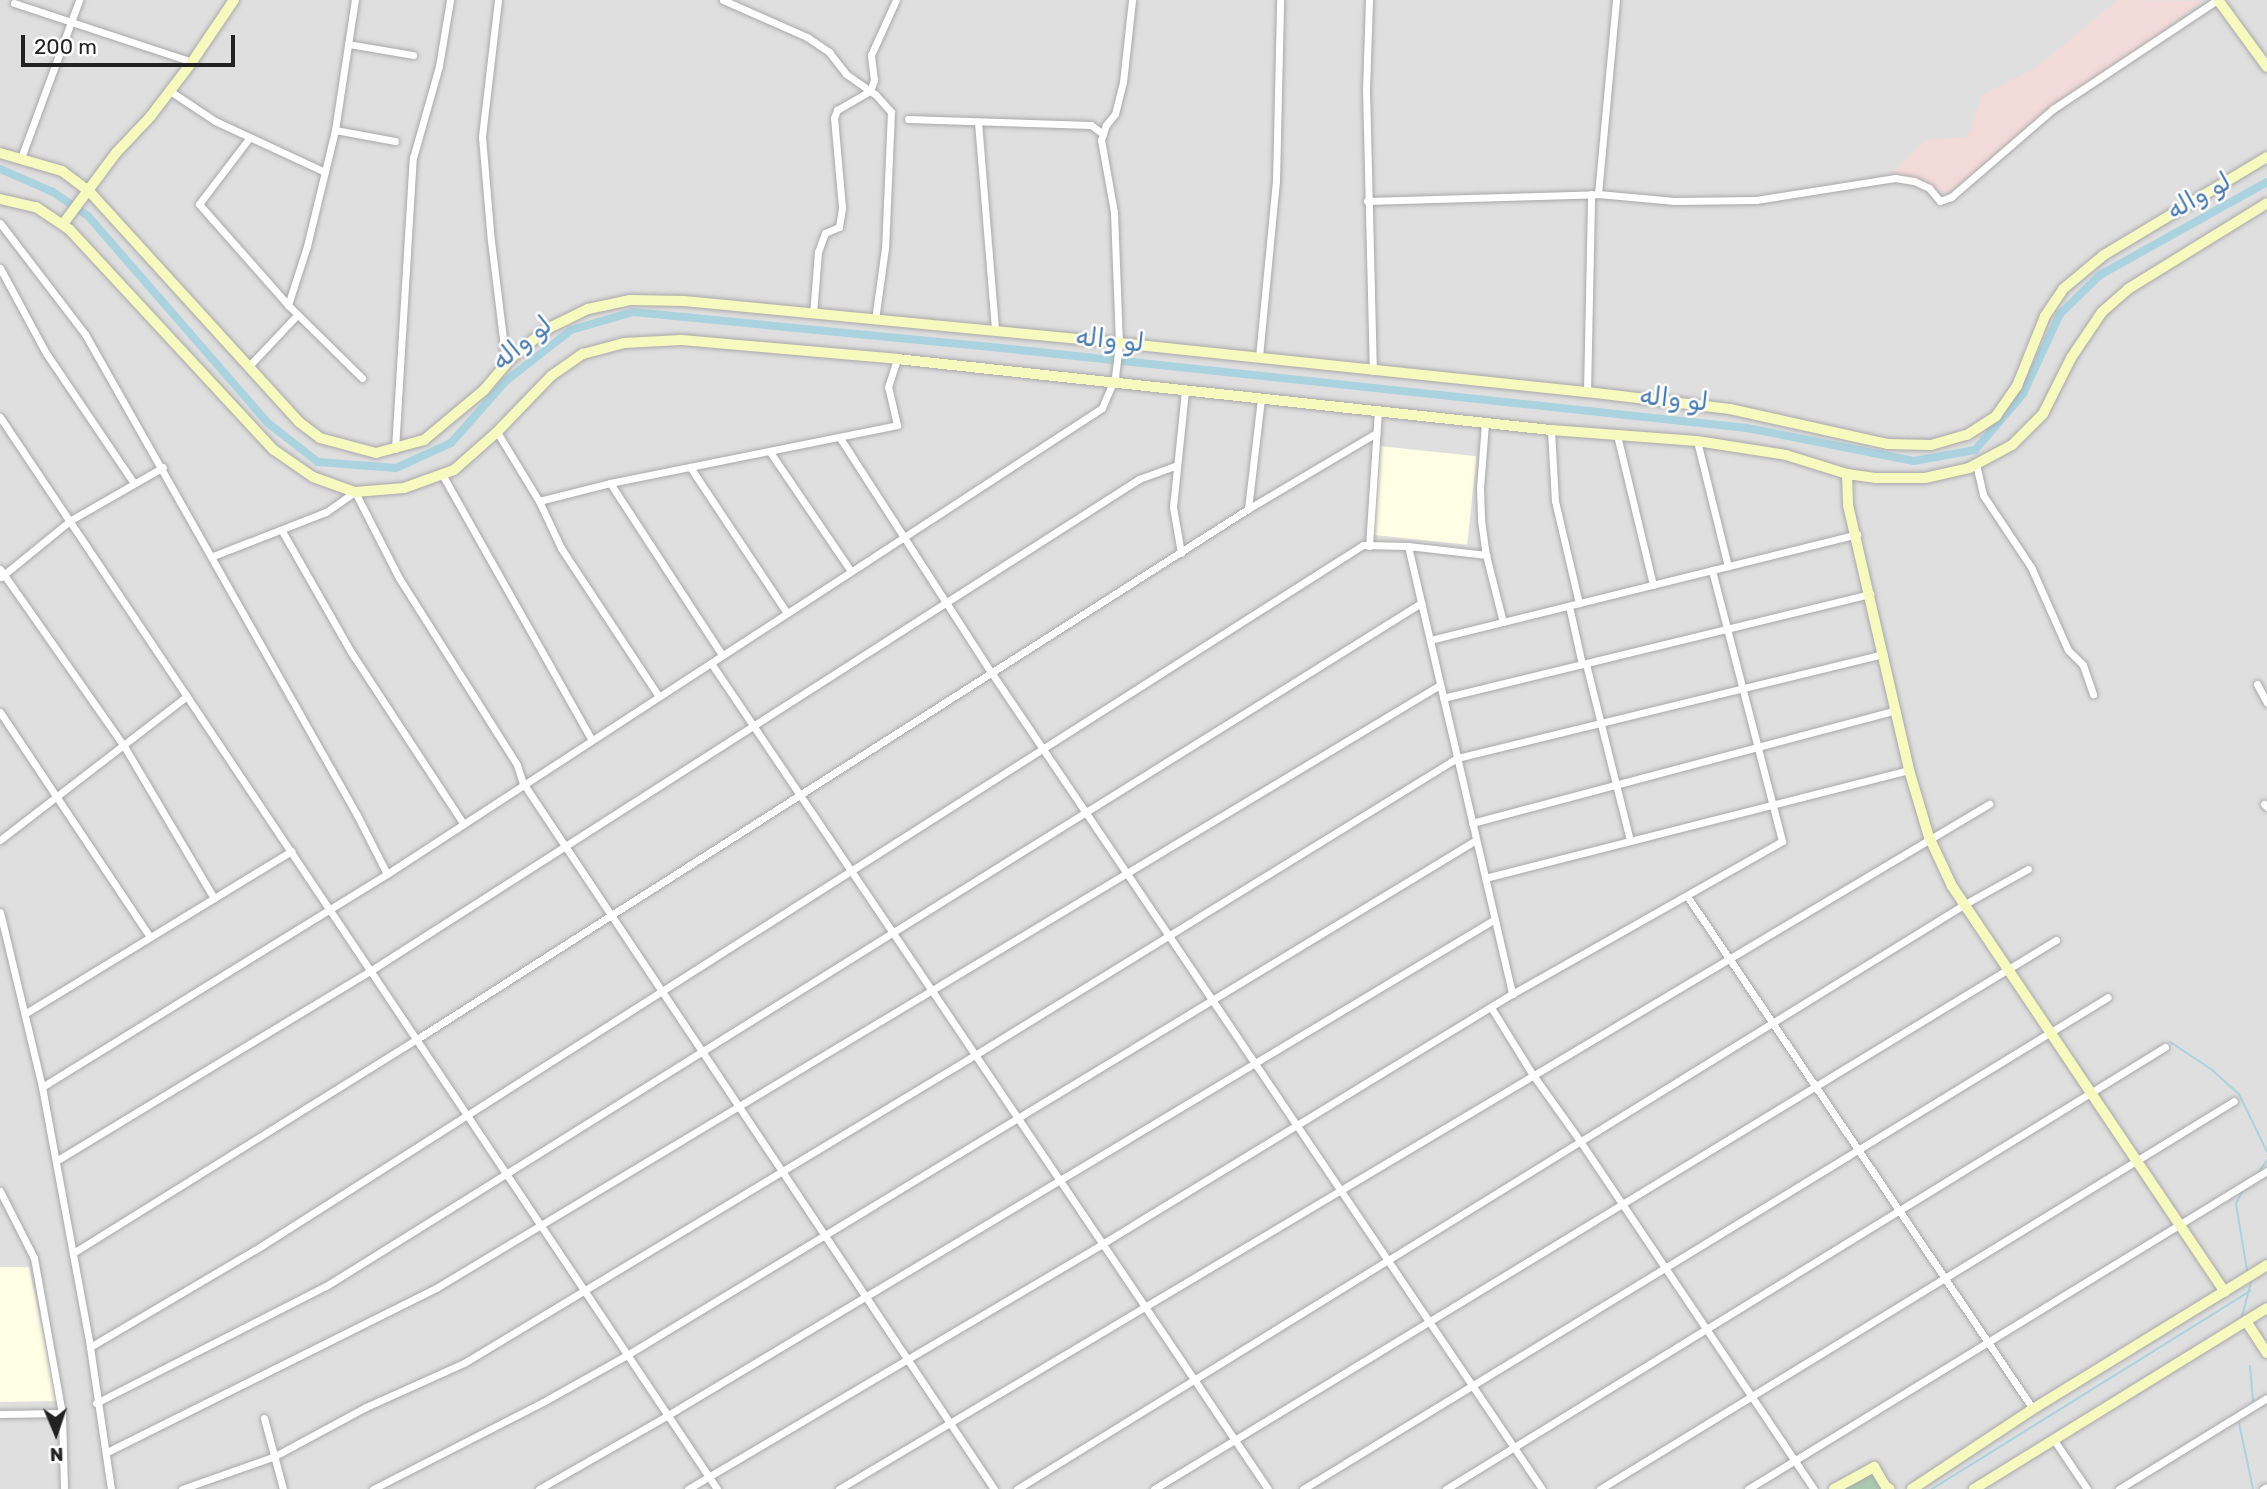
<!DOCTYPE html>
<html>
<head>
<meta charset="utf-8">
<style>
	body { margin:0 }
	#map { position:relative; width:2267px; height:1489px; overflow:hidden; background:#f2efe9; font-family:Rubik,"Noto Naskh Arabic",sans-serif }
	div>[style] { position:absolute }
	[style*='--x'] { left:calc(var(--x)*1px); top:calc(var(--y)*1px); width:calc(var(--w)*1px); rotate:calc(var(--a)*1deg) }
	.residential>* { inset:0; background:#e0dfdf; transform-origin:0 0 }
	.commercial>* { inset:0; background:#f2dad9 }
	.education>* { inset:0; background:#ffffe5; transform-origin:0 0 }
	.cemetery>* { inset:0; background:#aacbaf }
	.stream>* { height:2px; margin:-1px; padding:0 1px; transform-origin:1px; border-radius:1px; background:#aad3df }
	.canal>* { height:8px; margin:-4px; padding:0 4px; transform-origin:4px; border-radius:4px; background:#aad3df }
	.roads { filter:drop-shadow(0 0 2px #a9a9a9) drop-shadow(0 0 2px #a9a9a9) }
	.street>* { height:7px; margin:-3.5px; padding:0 3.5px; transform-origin:3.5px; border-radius:3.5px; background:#fff }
	.secondary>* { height:10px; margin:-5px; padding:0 5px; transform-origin:5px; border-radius:5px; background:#f7fabf }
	span { translate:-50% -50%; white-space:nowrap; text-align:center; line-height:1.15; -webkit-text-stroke:5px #fff; paint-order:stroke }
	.water-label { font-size:26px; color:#4a7aab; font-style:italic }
	.north { position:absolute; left:21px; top:1398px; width:70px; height:70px; -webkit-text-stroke:5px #fff; paint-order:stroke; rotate:178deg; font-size:19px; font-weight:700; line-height:28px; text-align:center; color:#222 }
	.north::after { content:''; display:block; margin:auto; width:24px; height:32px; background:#222; clip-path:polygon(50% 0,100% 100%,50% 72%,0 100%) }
	.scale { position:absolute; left:21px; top:35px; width:214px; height:32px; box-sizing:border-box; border:4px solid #222; border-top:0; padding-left:9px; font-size:21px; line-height:24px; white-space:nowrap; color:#222; -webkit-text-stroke:5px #fff; paint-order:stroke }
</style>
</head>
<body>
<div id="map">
	<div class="residential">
		<i style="left:0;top:0;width:2267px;height:1489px"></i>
	</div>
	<div class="commercial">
		<i style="clip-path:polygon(2118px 0,2202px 1px,1947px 194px,1893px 173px,1925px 140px,1967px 137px,1982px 95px,2037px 67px)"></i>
	</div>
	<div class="education">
		<i style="left:1379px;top:446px;width:98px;height:89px;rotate:6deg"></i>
		<i style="clip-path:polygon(0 1267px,29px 1267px,57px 1401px,0 1402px)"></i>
	</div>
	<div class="cemetery">
		<i style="clip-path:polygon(1873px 1472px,1888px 1489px,1843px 1489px)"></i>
	</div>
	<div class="stream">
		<i style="--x:2170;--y:1042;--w:49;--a:33.4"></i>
		<i style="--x:2211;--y:1069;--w:38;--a:42"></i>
		<i style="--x:2239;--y:1094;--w:64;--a:64.2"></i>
		<i style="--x:2258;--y:1173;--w:16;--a:-55"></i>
		<i style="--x:2243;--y:1190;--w:16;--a:117"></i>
		<i style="--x:2236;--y:1204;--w:67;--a:80.5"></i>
		<i style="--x:2242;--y:1316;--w:34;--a:-75"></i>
		<i style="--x:2250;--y:1366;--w:36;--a:85"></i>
		<i style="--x:2239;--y:1423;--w:67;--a:78"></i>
		<i style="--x:1932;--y:1489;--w:375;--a:-31.9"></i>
	</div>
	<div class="canal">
		<i style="--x:0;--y:169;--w:58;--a:23.5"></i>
		<i style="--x:53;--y:192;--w:42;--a:34.4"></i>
		<i style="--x:88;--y:216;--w:274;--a:49"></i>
		<i style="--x:268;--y:423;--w:63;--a:38"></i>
		<i style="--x:318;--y:462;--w:78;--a:4.4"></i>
		<i style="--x:396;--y:468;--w:60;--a:-24.4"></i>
		<i style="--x:451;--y:443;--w:84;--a:-48.4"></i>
		<i style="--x:507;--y:380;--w:81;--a:-38"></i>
		<i style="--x:571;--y:330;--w:65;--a:-16.2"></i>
		<i style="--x:633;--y:312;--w:370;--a:5.6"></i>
		<i style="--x:1001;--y:348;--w:750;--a:6.12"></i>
		<i style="--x:1747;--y:428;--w:170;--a:11.2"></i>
		<i style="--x:1914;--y:461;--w:62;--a:-10.2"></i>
		<i style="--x:1975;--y:450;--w:74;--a:-49.4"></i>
		<i style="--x:2023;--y:394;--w:88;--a:-65.2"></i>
		<i style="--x:2060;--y:314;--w:56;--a:-44.3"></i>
		<i style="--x:2100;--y:275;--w:191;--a:-29.1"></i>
	</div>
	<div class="roads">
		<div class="street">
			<i style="--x:498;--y:0;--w:138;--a:96.7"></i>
			<i style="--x:482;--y:137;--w:104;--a:85.1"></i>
			<i style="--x:491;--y:241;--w:124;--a:83"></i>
			<i style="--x:723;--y:0;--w:92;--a:23.8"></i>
			<i style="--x:807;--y:37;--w:27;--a:34"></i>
			<i style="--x:829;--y:52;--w:28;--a:52"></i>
			<i style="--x:846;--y:74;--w:35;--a:35"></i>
			<i style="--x:875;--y:94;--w:24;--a:48"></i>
			<i style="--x:891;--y:112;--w:136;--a:92.5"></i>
			<i style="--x:885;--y:248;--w:73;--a:97.9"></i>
			<i style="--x:1369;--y:0;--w:89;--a:91.9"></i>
			<i style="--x:1366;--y:89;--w:282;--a:88.6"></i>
			<i style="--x:14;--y:3;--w:188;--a:18.3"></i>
			<i style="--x:348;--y:44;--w:66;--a:9.6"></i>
			<i style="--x:170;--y:91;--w:54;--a:33.7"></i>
			<i style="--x:215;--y:121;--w:121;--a:24.9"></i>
			<i style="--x:908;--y:119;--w:183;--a:1.9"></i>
			<i style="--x:1091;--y:125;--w:15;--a:37"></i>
			<i style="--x:978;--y:122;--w:210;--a:85.3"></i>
			<i style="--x:335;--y:130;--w:61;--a:10.4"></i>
			<i style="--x:250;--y:137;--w:84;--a:127.3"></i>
			<i style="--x:199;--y:204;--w:135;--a:48.6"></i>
			<i style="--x:288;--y:305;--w:104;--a:44.6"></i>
			<i style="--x:21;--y:158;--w:168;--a:-69.8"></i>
			<i style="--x:1598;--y:194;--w:195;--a:-84.7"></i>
			<i style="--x:1367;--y:201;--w:231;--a:-1.7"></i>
			<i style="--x:1598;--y:194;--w:77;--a:5.2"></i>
			<i style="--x:1675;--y:201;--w:81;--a:-0.7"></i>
			<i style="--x:1756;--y:200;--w:141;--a:-9"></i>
			<i style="--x:1895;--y:178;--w:19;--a:9"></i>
			<i style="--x:1914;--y:181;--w:17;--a:25"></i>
			<i style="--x:1929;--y:188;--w:17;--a:50"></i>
			<i style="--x:1940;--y:201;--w:12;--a:-20"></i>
			<i style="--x:1951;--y:197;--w:135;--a:-40.8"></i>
			<i style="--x:2053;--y:109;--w:197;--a:-33.6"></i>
			<i style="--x:0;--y:223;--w:140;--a:52.6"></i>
			<i style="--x:85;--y:334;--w:553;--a:60.51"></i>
			<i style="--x:357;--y:815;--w:66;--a:63"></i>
			<i style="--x:0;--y:268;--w:97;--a:61.6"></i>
			<i style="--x:46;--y:353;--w:156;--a:56"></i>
			<i style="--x:288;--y:305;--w:62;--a:-72.1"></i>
			<i style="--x:307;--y:246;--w:119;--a:-76.4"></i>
			<i style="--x:335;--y:130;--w:132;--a:-81.3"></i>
			<i style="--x:813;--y:314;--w:62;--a:-85.4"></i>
			<i style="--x:818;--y:252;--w:20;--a:-70"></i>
			<i style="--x:825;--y:233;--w:15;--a:-23"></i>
			<i style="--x:839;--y:227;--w:20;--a:-81"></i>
			<i style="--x:842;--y:207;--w:89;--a:-95.1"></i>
			<i style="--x:834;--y:118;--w:9;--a:-69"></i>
			<i style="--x:837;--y:110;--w:38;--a:-30"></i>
			<i style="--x:870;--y:91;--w:12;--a:-70"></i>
			<i style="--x:874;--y:80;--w:25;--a:-97"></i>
			<i style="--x:871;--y:55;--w:60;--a:-65.6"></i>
			<i style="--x:1259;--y:357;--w:176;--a:-84.5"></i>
			<i style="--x:1276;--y:182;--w:182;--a:-88.7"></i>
			<i style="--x:249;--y:366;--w:70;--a:-46.7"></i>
			<i style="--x:1587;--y:392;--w:198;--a:-88.8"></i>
			<i style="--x:0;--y:417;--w:1290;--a:56.22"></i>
			<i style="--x:1485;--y:423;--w:65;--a:94.4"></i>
			<i style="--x:1480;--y:488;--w:32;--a:88"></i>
			<i style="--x:1481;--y:520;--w:35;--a:82"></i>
			<i style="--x:1486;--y:555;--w:69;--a:75.8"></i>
			<i style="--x:1551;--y:430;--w:71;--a:86.8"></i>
			<i style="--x:1555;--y:501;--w:105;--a:76.8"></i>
			<i style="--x:497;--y:432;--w:81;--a:58.7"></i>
			<i style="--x:539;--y:501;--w:52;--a:64.9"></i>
			<i style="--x:561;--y:548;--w:176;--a:56.6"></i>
			<i style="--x:1617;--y:435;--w:154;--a:76.5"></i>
			<i style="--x:840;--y:438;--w:278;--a:57.2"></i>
			<i style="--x:991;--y:672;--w:985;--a:56"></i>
			<i style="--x:1697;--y:441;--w:129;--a:76.1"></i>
			<i style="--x:395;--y:449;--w:292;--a:-86.5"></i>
			<i style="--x:413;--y:158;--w:96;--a:-74.2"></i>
			<i style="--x:439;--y:66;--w:67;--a:-80.5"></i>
			<i style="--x:770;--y:452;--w:144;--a:55.8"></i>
			<i style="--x:1976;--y:464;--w:32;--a:77"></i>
			<i style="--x:1983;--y:495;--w:87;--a:56.3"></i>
			<i style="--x:2031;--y:567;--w:91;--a:66"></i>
			<i style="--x:2068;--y:650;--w:21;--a:45"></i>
			<i style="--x:2083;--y:665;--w:31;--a:71"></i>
			<i style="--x:690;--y:467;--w:175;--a:56.4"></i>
			<i style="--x:443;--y:476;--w:302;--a:60.6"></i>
			<i style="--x:610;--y:483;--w:205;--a:56.9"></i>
			<i style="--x:539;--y:501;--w:73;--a:-14.2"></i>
			<i style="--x:610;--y:483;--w:293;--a:-11.4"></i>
			<i style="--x:897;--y:425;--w:39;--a:-103"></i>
			<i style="--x:888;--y:387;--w:29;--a:-72"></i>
			<i style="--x:1248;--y:509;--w:111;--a:-83.3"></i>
			<i style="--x:282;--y:531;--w:139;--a:60.3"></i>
			<i style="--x:351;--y:652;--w:204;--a:56.8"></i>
			<i style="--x:1369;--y:546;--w:134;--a:-86.2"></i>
			<i style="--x:1408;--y:546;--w:460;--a:76.9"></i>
			<i style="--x:1181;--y:553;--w:47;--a:-99.9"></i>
			<i style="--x:1173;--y:507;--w:118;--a:-84.1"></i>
			<i style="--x:213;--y:556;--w:121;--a:-21.3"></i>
			<i style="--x:326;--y:512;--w:35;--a:-35"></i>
			<i style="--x:355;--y:492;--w:97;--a:62.9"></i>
			<i style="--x:399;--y:578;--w:221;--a:57.7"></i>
			<i style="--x:517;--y:765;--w:19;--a:72"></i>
			<i style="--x:523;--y:783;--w:849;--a:56.29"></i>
			<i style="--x:0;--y:569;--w:216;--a:55"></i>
			<i style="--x:124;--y:746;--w:177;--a:59.4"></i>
			<i style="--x:1;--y:577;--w:90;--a:-39.2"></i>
			<i style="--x:71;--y:520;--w:106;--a:-29.9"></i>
			<i style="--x:1569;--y:606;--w:59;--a:77.4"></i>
			<i style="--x:1430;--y:640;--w:440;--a:-13.9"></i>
			<i style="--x:711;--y:663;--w:996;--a:56.01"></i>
			<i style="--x:1586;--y:664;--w:182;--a:76"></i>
			<i style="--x:2257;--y:684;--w:21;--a:62"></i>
			<i style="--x:1443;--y:698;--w:440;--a:-13.7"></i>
			<i style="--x:0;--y:712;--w:270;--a:56.3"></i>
			<i style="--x:2264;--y:804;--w:4;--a:45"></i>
			<i style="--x:1472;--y:823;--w:439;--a:-14.9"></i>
			<i style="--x:0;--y:840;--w:236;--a:-37.6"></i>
			<i style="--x:1485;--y:878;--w:438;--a:-14.3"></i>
			<i style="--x:1687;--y:896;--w:619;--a:56"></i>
			<i style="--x:0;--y:912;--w:180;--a:76.5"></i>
			<i style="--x:42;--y:1087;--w:264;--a:79.5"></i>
			<i style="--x:90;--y:1347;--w:144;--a:81.6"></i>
			<i style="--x:1492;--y:1009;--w:78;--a:58.2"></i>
			<i style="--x:1533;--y:1075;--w:81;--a:54.5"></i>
			<i style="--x:1580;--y:1141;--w:419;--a:56.1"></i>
			<i style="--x:26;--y:1013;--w:311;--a:-31.4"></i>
			<i style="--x:42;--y:1087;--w:405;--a:-31.7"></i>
			<i style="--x:387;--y:874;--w:853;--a:-33.09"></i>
			<i style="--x:1102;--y:408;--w:34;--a:-67"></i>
			<i style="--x:1115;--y:377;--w:34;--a:-83"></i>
			<i style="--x:1119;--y:343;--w:131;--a:-92.2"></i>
			<i style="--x:1114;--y:212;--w:73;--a:-100.2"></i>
			<i style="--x:1101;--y:140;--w:16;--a:-72"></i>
			<i style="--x:1106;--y:125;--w:14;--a:-51"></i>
			<i style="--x:1115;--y:114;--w:33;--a:-76"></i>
			<i style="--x:1123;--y:82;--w:82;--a:-83.7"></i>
			<i style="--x:56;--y:1161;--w:367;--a:-31.2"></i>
			<i style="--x:370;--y:971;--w:913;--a:-32.61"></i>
			<i style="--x:1139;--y:479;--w:38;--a:-20"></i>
			<i style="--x:0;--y:1191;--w:75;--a:63.1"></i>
			<i style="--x:34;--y:1258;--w:158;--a:79.8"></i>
			<i style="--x:62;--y:1413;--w:76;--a:88.5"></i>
			<i style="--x:73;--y:1253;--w:405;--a:-31.9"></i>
			<i style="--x:417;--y:1039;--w:986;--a:-32.53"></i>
			<i style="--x:1248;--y:509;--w:149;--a:-30.7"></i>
			<i style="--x:90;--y:1347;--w:191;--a:-30.5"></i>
			<i style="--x:255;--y:1250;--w:1313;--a:-32.47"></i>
			<i style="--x:1363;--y:545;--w:45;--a:1.3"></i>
			<i style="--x:1408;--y:546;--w:79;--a:6.6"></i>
			<i style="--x:96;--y:1403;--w:258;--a:-27"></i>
			<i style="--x:326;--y:1286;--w:1291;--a:-31.95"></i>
			<i style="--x:0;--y:1414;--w:62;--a:-0.9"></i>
			<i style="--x:264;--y:1418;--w:73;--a:75"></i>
			<i style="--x:2054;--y:1440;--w:59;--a:56"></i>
			<i style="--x:107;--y:1452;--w:368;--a:-26.5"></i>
			<i style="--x:436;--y:1288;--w:1171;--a:-30.99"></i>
			<i style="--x:182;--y:1489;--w:99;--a:-19.5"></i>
			<i style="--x:275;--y:1456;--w:103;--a:-28.3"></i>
			<i style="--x:366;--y:1407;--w:107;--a:-24.2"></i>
			<i style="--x:464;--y:1363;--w:597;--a:-31.08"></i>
			<i style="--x:975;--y:1055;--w:566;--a:-31.64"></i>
			<i style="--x:1457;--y:758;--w:439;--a:-13.7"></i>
			<i style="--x:373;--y:1489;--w:191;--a:-27.1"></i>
			<i style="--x:543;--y:1402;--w:96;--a:-29.2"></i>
			<i style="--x:627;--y:1355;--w:993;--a:-31.24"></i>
			<i style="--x:539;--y:1489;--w:149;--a:-29.8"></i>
			<i style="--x:668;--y:1415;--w:964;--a:-30.95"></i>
			<i style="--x:688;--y:1489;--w:481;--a:-30.6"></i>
			<i style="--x:1102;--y:1244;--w:480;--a:-31.4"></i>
			<i style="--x:1512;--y:994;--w:310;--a:-29.5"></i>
			<i style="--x:1782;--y:841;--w:280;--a:-104.5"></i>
			<i style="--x:839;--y:1489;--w:1339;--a:-30.78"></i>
			<i style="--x:1017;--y:1489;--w:1114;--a:-31.68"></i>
			<i style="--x:1965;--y:904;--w:72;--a:-29.1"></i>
			<i style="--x:1154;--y:1489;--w:1056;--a:-31.33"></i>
			<i style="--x:1303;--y:1489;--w:943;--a:-31.43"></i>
			<i style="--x:1446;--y:1489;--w:844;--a:-31.58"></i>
			<i style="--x:1600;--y:1489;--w:743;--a:-31.47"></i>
			<i style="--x:1748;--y:1489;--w:609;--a:-31.5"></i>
			<i style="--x:2119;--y:1489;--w:174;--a:-31.6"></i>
			<i style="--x:2263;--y:1489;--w:4;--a:-27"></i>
		</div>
		<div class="secondary">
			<i style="--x:2218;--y:0;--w:83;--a:53.8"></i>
			<i style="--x:0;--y:153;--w:65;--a:16.2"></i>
			<i style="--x:62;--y:171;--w:34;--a:37"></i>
			<i style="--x:89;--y:191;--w:312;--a:47.7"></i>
			<i style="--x:299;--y:422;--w:26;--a:37"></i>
			<i style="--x:320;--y:438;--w:58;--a:15"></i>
			<i style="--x:376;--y:453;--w:50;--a:-15.2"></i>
			<i style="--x:424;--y:440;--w:78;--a:-39.8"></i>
			<i style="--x:484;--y:390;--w:42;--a:-49.8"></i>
			<i style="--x:511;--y:358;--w:46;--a:-38.9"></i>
			<i style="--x:547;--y:329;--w:46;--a:-26"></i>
			<i style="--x:588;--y:309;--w:43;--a:-12.1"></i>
			<i style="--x:630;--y:300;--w:54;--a:1.1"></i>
			<i style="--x:684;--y:301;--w:437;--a:5.5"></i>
			<i style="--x:1119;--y:343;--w:471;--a:6"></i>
			<i style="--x:1587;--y:392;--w:144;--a:6.8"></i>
			<i style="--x:1730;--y:409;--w:162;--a:12.5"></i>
			<i style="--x:1888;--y:444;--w:43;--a:1.3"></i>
			<i style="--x:1931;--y:445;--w:37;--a:-16"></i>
			<i style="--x:1967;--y:435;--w:35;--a:-33"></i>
			<i style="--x:1996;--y:416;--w:37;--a:-55"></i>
			<i style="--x:2017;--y:386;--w:75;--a:-68.2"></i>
			<i style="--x:2045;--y:316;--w:32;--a:-56"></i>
			<i style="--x:2063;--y:289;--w:53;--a:-39.7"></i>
			<i style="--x:2104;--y:255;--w:190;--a:-31"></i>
			<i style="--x:0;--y:199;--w:37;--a:13"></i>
			<i style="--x:36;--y:207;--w:40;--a:34"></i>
			<i style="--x:69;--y:229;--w:301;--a:47.2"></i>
			<i style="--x:274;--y:450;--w:47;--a:34.7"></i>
			<i style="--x:313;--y:477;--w:45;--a:19.7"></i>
			<i style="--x:355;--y:492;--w:49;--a:-4.7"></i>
			<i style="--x:404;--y:488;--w:53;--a:-19.8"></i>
			<i style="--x:454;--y:470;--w:57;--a:-41.5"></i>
			<i style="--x:497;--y:432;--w:78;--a:-46"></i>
			<i style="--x:551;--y:376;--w:39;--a:-35"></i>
			<i style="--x:583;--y:354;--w:42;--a:-15"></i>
			<i style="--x:624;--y:343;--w:57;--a:-3"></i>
			<i style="--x:681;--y:340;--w:217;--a:5"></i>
			<i style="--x:897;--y:359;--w:658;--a:6.2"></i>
			<i style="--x:1551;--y:430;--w:146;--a:4.3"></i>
			<i style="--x:1697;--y:441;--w:90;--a:8.9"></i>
			<i style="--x:1786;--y:455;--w:64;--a:17.3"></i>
			<i style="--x:1847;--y:474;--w:28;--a:8"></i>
			<i style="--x:1875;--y:478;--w:50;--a:0"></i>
			<i style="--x:1925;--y:478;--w:45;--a:-12.8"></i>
			<i style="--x:1969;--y:468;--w:49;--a:-28.1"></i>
			<i style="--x:2012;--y:445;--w:44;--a:-45"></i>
			<i style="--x:2043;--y:414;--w:63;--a:-63.4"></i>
			<i style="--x:2071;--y:358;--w:55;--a:-56"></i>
			<i style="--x:2102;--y:312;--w:35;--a:-41"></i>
			<i style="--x:2128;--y:289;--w:163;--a:-31.7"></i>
			<i style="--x:63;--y:224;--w:89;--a:-53.3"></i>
			<i style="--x:116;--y:153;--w:50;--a:-46.6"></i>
			<i style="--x:150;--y:117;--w:69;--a:-52.6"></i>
			<i style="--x:192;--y:62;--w:75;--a:-55.9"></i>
			<i style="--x:1847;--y:474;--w:31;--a:88"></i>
			<i style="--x:1848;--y:505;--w:272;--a:77"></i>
			<i style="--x:1909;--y:770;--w:70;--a:73.4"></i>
			<i style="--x:1929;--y:837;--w:54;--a:64.9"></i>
			<i style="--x:1952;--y:886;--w:489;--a:56.1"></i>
			<i style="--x:2246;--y:1321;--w:38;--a:57"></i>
			<i style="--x:1834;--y:1489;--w:46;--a:-28.8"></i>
			<i style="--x:1874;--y:1467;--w:23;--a:59"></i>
			<i style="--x:1886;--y:1487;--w:4;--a:27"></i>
			<i style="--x:1912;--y:1489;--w:145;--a:-33.5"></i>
			<i style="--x:2033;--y:1409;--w:275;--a:-31.6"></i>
			<i style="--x:1974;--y:1489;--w:344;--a:-31.7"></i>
		</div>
	</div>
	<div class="water-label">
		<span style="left:2199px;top:196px;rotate:-29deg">لو واله</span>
		<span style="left:1110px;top:340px;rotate:6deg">لو واله</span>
		<span style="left:522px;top:343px;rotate:-39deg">لو واله</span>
		<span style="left:1674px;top:399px;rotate:6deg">لو واله</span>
	</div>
	<div class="north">N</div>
	<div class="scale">200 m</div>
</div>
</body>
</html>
